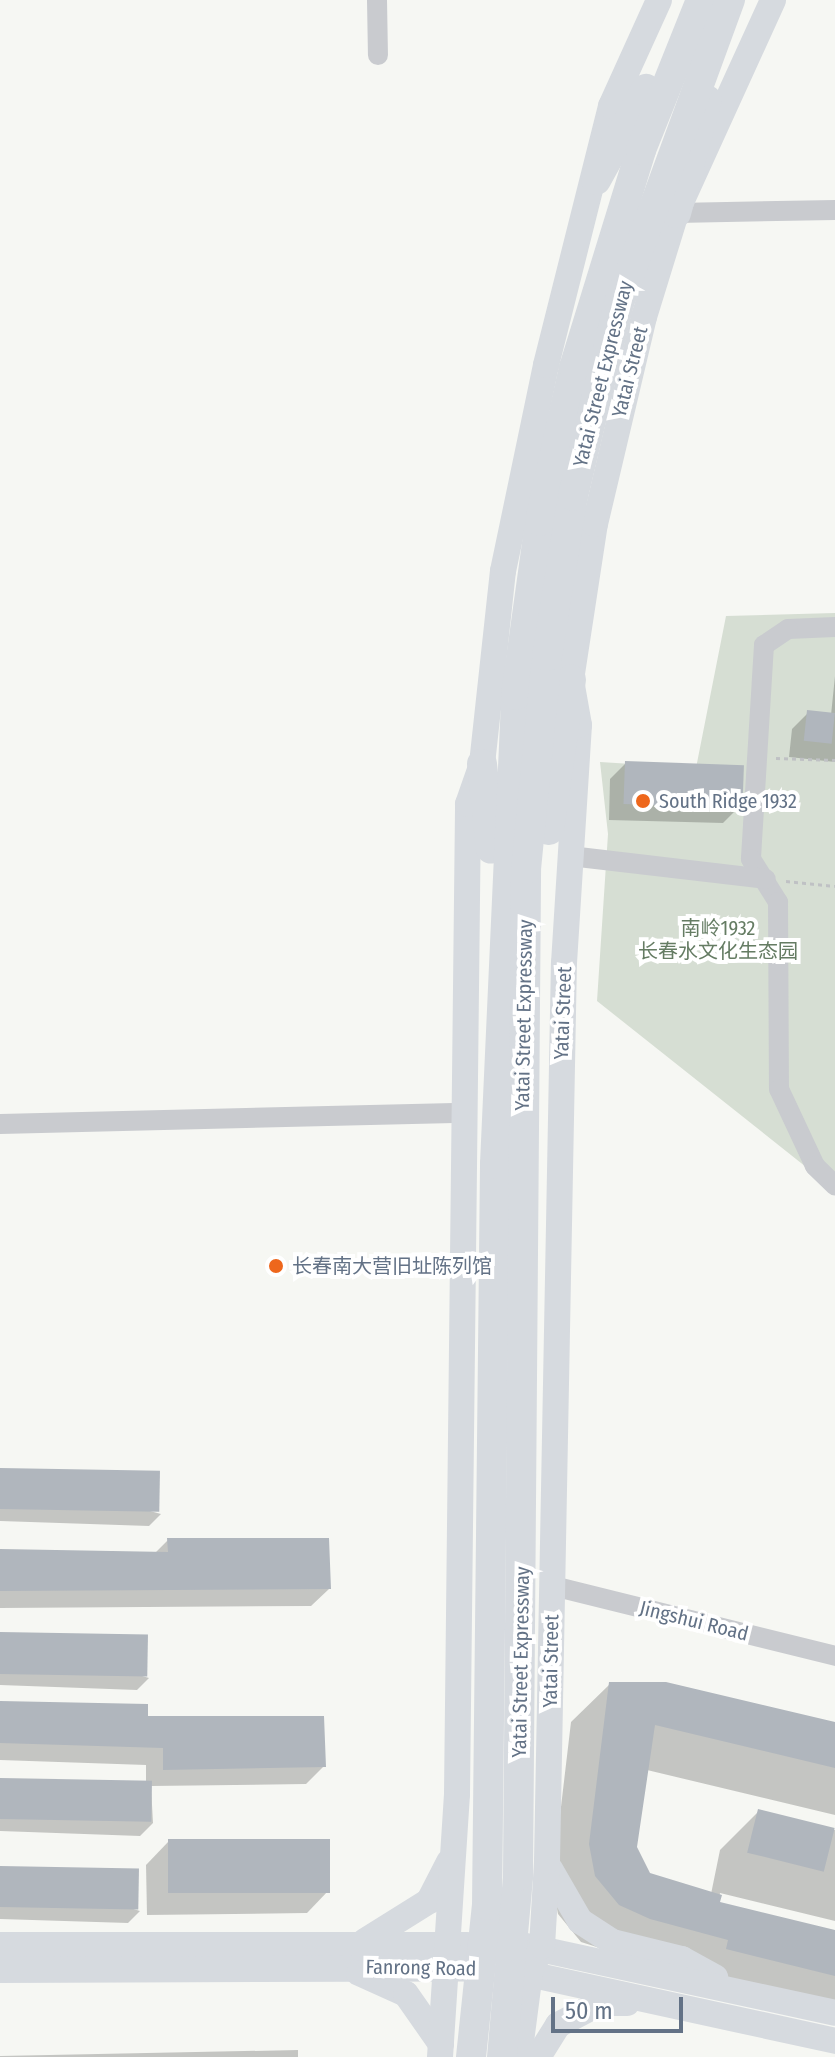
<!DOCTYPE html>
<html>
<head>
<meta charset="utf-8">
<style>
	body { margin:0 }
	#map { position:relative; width:835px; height:2057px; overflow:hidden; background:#f6f7f3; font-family:"Fira Sans Condensed","Noto Sans SC",sans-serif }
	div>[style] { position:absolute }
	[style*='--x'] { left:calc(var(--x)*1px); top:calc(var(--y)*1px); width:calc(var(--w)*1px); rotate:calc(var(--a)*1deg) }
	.green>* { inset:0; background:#d6ded3 }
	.shadow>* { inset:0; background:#0003 }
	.building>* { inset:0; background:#b0b6bd; transform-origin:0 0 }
	.path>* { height:3px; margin-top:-1.5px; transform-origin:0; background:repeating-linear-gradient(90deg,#bfc1c4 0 4px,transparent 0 8px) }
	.minor>* { height:20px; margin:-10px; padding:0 10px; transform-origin:10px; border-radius:10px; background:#c9cbcf }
	.major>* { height:26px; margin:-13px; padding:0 13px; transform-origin:13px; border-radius:13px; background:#d6dadf }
	.highway>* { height:30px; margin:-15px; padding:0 15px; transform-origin:15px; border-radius:15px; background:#d6dadf }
	.dots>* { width:22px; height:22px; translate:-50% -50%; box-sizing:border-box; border:4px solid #fff; border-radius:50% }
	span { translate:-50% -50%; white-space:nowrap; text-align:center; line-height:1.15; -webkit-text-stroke:8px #fff; paint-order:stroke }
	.street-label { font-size:20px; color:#637286 }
	.poi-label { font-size:20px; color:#637286 }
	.left { translate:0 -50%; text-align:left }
	.park-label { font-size:20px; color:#657c63 }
	.scale { position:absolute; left:551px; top:1997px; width:132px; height:36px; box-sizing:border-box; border:4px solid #637286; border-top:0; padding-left:10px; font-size:24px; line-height:28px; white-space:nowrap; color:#637286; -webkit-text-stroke:6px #fff; paint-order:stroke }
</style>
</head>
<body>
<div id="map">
	<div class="green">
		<i style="clip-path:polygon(835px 613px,835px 1190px,597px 1001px,608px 834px,600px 762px,696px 768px,726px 616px)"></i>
	</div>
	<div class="shadow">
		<i style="clip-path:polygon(835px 676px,835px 762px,789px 757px,792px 729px,808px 713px,831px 715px)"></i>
		<i style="clip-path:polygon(626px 763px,739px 807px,723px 823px,609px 820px,610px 779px)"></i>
		<i style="clip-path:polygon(0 1470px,161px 1514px,149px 1526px,0 1521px)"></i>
		<i style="clip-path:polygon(168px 1540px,329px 1589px,311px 1606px,0 1608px,0 1551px,154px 1554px)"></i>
		<i style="clip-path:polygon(0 1634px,149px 1678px,137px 1690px,0 1685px)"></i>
		<i style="clip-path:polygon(610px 1684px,835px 1724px,835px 1815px,647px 1770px,635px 1847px,649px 1875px,711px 1894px,720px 1850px,758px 1812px,835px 1830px,835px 1921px,720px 1893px,718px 1904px,835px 1932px,835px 2023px,581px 1942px,558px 1914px,552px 1883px,571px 1722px)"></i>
		<i style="clip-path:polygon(0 1703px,146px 1718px,324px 1766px,306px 1784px,151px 1786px,153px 1823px,140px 1836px,0 1831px,0 1780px,146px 1782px,146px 1765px,0 1760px)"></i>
		<i style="clip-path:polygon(169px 1841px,330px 1889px,307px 1913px,147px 1915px,146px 1865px)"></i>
		<i style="clip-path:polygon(0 1868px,140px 1911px,128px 1923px,0 1919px)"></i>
		<i style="clip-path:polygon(298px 2050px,298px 2057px,0 2057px,0 2056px)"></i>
	</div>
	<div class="building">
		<i style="left:807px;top:710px;width:28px;height:31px;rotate:6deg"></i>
		<i style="left:625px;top:761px;width:119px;height:43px;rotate:2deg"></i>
		<i style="left:0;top:1468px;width:160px;height:41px;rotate:1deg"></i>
		<i style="clip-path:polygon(167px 1538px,329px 1538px,331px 1589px,0 1591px,0 1549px,168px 1552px)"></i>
		<i style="left:0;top:1632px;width:148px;height:42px;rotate:1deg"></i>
		<i style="clip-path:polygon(609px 1682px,666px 1682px,835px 1722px,835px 1768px,655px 1725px,637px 1847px,650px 1873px,722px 1895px,720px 1902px,835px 1930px,835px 1976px,726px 1949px,728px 1940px,650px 1919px,619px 1905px,595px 1876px,589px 1844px)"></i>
		<i style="clip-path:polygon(0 1701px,148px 1704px,148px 1716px,324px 1716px,326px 1767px,163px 1770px,163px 1748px,0 1743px)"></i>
		<i style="left:0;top:1778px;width:152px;height:41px;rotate:1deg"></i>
		<i style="left:758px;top:1809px;width:79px;height:45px;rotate:14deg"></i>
		<i style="left:168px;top:1839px;width:162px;height:54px"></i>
		<i style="left:0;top:1866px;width:139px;height:41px;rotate:1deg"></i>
	</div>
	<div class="path">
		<i style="--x:776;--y:758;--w:59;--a:1.9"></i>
		<i style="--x:786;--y:881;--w:49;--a:5.8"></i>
	</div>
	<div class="minor">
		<i style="--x:377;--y:0;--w:55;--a:89"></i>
		<i style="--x:676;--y:213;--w:159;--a:-1.1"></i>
		<i style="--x:835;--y:627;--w:47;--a:177.6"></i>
		<i style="--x:788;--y:629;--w:29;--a:146"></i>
		<i style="--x:764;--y:645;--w:214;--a:93.5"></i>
		<i style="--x:751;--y:859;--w:51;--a:57.9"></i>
		<i style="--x:778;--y:902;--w:187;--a:89.7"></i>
		<i style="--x:779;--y:1089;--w:85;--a:64.9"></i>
		<i style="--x:815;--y:1166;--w:28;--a:44"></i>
		<i style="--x:570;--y:856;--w:197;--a:6.7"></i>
		<i style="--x:0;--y:1124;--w:465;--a:-1.4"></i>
		<i style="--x:553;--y:1586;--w:291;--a:13.9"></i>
	</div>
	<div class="major">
		<i style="--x:550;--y:1869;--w:60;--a:60"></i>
		<i style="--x:580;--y:1921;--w:38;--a:33"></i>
		<i style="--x:612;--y:1942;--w:72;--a:13.7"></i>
		<i style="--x:682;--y:1959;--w:38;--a:29"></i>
		<i style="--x:365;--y:1941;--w:75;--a:-32"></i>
		<i style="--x:429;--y:1901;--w:44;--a:-62.9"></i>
		<i style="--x:0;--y:1945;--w:467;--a:0"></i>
		<i style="--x:526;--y:1946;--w:316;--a:12.2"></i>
		<i style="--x:0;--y:1970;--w:464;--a:-0.2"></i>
		<i style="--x:515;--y:1971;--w:328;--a:12.3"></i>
		<i style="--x:359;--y:1973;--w:51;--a:24.1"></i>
		<i style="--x:406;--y:1994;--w:61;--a:55"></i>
		<i style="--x:440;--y:2057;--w:264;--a:-86.3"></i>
		<i style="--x:457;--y:1794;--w:990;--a:-89.36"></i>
		<i style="--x:468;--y:804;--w:42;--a:-70.7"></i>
		<i style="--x:482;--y:764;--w:194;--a:-83.8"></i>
		<i style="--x:503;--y:571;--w:210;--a:-78.2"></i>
		<i style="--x:546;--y:365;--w:267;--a:-75.9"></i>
		<i style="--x:611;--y:106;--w:116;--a:-65.6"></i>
		<i style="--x:519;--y:2057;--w:86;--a:-82.6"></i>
		<i style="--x:530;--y:1972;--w:29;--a:-65"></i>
		<i style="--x:542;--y:1946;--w:85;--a:-86.6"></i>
		<i style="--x:547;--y:1861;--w:898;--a:-88.92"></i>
		<i style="--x:564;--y:963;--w:238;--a:-86.4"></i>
		<i style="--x:579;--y:725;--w:46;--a:-100.1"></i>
		<i style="--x:571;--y:680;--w:158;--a:-81.3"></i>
		<i style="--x:595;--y:524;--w:213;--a:-76.7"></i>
		<i style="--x:644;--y:317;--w:109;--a:-72.9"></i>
		<i style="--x:676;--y:213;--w:234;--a:-65.5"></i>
		<i style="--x:538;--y:2057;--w:38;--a:-58"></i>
		<i style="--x:558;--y:2025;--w:47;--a:-27.6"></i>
		<i style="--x:600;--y:2003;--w:27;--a:0"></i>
	</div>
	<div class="highway">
		<i style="--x:596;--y:180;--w:104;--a:-61.2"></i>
		<i style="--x:676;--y:213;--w:117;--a:-74.7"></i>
		<i style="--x:482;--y:764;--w:85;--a:84"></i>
		<i style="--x:549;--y:830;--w:152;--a:-81.7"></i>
		<i style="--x:471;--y:2057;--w:153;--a:-84"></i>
		<i style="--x:487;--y:1905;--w:741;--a:-89.38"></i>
		<i style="--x:495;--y:1164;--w:469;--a:-87.4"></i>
		<i style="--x:516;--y:695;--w:176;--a:-82.1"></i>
		<i style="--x:540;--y:521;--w:157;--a:-77.5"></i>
		<i style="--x:574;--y:368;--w:228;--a:-72.9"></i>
		<i style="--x:641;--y:150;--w:162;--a:-68.2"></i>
		<i style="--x:502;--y:2057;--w:182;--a:-84.9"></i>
		<i style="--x:518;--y:1876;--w:1007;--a:-89.54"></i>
		<i style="--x:526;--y:869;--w:214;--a:-84.4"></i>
		<i style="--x:547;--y:656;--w:162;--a:-80.8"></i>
		<i style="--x:573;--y:496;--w:198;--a:-76.6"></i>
		<i style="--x:619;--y:303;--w:323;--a:-69.9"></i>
	</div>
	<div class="dots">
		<i style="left:643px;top:801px;background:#ee671c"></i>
		<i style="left:276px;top:1266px;background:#ee671c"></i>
	</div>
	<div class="street-label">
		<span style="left:630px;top:372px;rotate:-76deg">Yatai Street</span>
		<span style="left:603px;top:374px;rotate:-76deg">Yatai Street Expressway</span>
		<span style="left:563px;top:1013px;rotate:-88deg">Yatai Street</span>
		<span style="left:524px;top:1015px;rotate:-89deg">Yatai Street Expressway</span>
		<span style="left:694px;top:1621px;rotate:14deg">Jingshui Road</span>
		<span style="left:551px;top:1661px;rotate:-89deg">Yatai Street</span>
		<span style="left:521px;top:1662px;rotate:-89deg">Yatai Street Expressway</span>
		<span style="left:421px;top:1968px;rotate:1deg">Fanrong Road</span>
	</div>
	<div class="poi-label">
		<span class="left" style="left:659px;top:801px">South Ridge 1932</span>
		<span class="left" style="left:292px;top:1266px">长春南大营旧址陈列馆</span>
	</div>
	<div class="park-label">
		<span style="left:718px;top:940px">南岭1932<br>长春水文化生态园</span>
	</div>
	<div class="scale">50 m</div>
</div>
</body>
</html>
